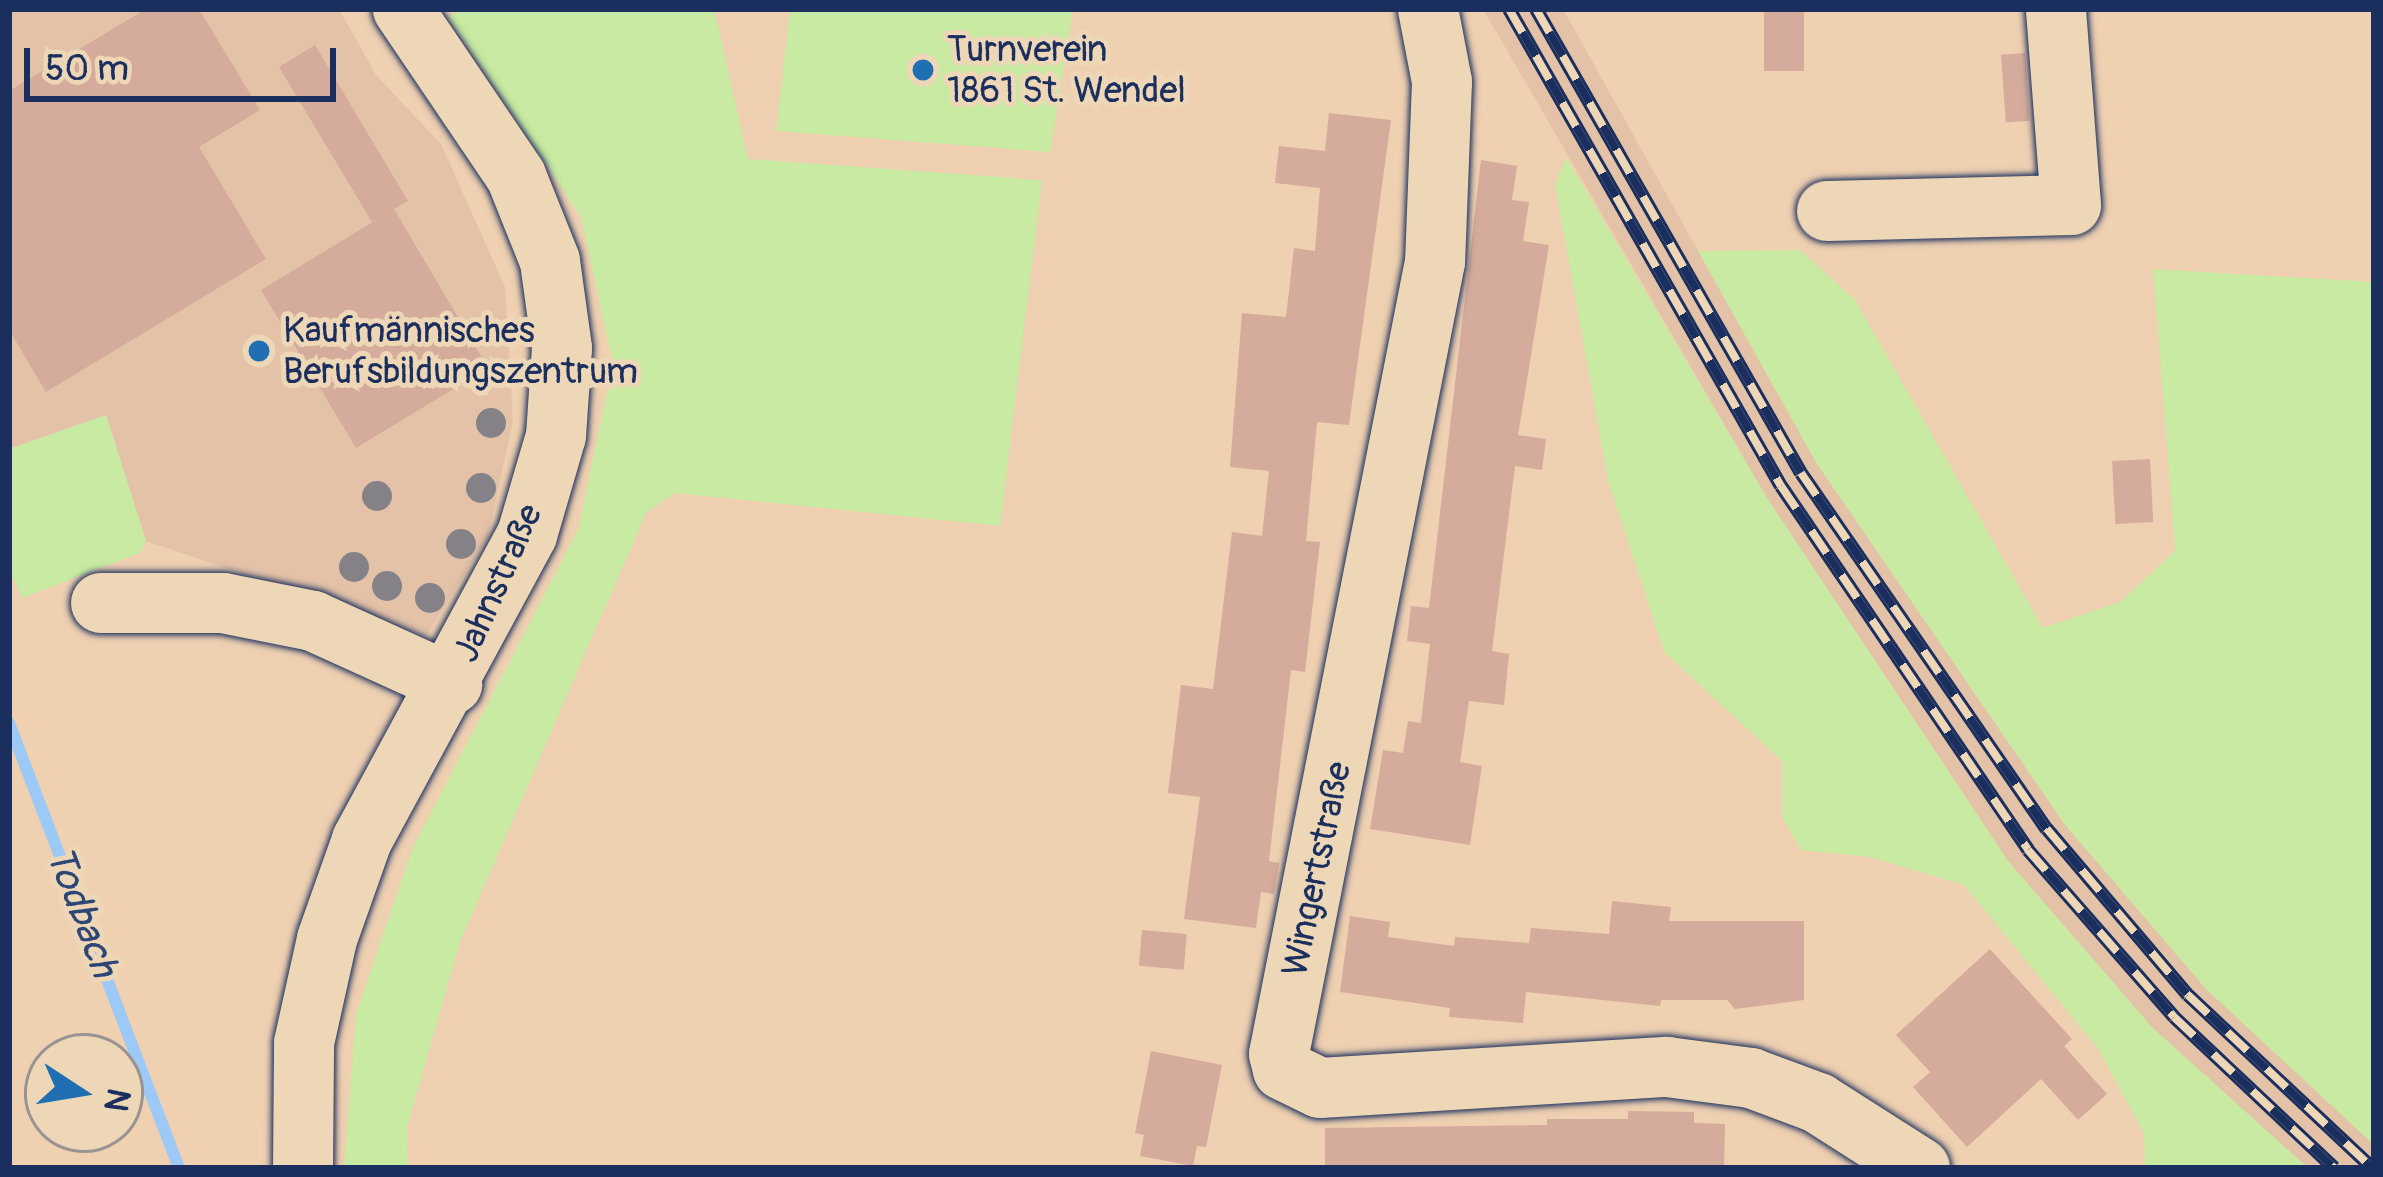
<!DOCTYPE html>
<html>
<head>
<meta charset="utf-8">
<style>
	body { margin:0 }
	#map { position:relative; width:2383px; height:1177px; overflow:hidden; background:#efd0b1; font-family:Pangolin,sans-serif }
	div>[style] { position:absolute }
	[style*='--x'] { left:calc(var(--x)*1px); top:calc(var(--y)*1px); width:calc(var(--w)*1px); rotate:calc(var(--a)*1deg) }
	.built>* { inset:0; background:#e3c2a8 }
	.green>* { inset:0; background:#c8eaa2 }
	.stream>* { height:12px; margin:-6px; padding:0 6px; transform-origin:6px; border-radius:6px; background:#9dc9f7 }
	.building>* { inset:0; background:#d5ab9b; transform-origin:0 0 }
	.roads { filter:drop-shadow(0 0 3px #1b2f5e) drop-shadow(0 0 3px #1b2f5e) }
	.minor>* { height:60px; margin:-30px; padding:0 30px; transform-origin:30px; border-radius:30px; background:#edd7b6 }
	.rail>* { height:14px; margin-top:-7px; transform-origin:0; background:repeating-linear-gradient(90deg,#edd7b6 0 27px,#1b2f5e 0 54px); box-sizing:border-box; border-block:3px solid #1b2f5e }
	.trees>* { width:30px; height:30px; margin:-15px; border-radius:50%; background:#848287 }
	.dots>* { width:33px; height:33px; translate:-50% -50%; box-sizing:border-box; border:6px solid #edd7b6; border-radius:50% }
	span { translate:-50% -50%; white-space:nowrap; text-align:center; line-height:1.15; -webkit-text-stroke:10px #edd7b6; paint-order:stroke }
	.poi-label { font-size:36px; color:#1b2f5e }
	.left { translate:0 -50%; text-align:left }
	.street-label { font-size:36px; color:#1b2f5e }
	.water-label { font-size:39px; color:#2e4675; font-style:italic }
	.frame { position:absolute; inset:0; border:12px solid #1b2f5e; pointer-events:none }
	.north { position:absolute; left:24px; top:1033px; width:120px; height:120px; box-sizing:border-box; background:#edd7b6; border:3px solid #999493; border-radius:50%; rotate:102deg; font-size:33px; font-weight:700; line-height:48px; text-align:center; color:#1b2f5e }
	.north::after { content:''; display:block; margin:auto; width:42px; height:54px; background:#1f6fb2; clip-path:polygon(50% 0,100% 100%,50% 72%,0 100%) }
	.scale { position:absolute; left:24px; top:48px; width:312px; height:54px; box-sizing:border-box; border:6px solid #1b2f5e; border-top:0; padding-left:15px; font-size:36px; line-height:42px; white-space:nowrap; color:#1b2f5e; -webkit-text-stroke:9px #edd7b6; paint-order:stroke }
</style>
</head>
<body>
<div id="map">
	<div class="built">
		<i style="clip-path:polygon(9px 9px,339px 9px,376px 75px,441px 144px,505px 287px,513px 421px,488px 536px,426px 636px,146px 541px,106px 415px,9px 449px)"></i>
		<i style="clip-path:polygon(1483px 9px,1563px 9px,1817px 464px,2374px 1145px,2374px 1168px,2308px 1168px,2153px 1029px,2008px 861px,1767px 498px)"></i>
	</div>
	<div class="green">
		<i style="clip-path:polygon(460px 9px,714px 9px,748px 159px,1042px 180px,1000px 526px,675px 493px,646px 513px,460px 942px,407px 1127px,408px 1168px,344px 1168px,356px 1014px,412px 849px,578px 530px,613px 364px,581px 217px,448px 17px)"></i>
		<i style="clip-path:polygon(790px 9px,1073px 9px,1050px 152px,776px 131px)"></i>
		<i style="clip-path:polygon(1566px 157px,1767px 498px,2008px 861px,2153px 1028px,2308px 1168px,2145px 1168px,2144px 1134px,2099px 1050px,1964px 885px,1870px 857px,1801px 850px,1782px 818px,1782px 761px,1664px 652px,1608px 481px,1555px 185px)"></i>
		<i style="clip-path:polygon(1800px 250px,1855px 300px,2043px 628px,2120px 602px,2175px 551px,2153px 269px,2374px 282px,2374px 1145px,2206px 989px,2065px 825px,1817px 464px,1698px 251px)"></i>
		<i style="clip-path:polygon(106px 415px,146px 541px,140px 553px,22px 598px,9px 568px,9px 449px)"></i>
	</div>
	<div class="stream">
		<i style="--x:9;--y:723;--w:476;--a:69.1"></i>
	</div>
	<div class="building">
		<i style="clip-path:polygon(146px 9px,199px 9px,260px 110px,199px 147px,266px 259px,46px 392px,9px 330px,9px 91px)"></i>
		<i style="left:1764px;top:9px;width:40px;height:62px"></i>
		<i style="clip-path:polygon(315px 45px,408px 201px,394px 209px,488px 368px,356px 448px,261px 290px,386px 214px,372px 222px,279px 67px)"></i>
		<i style="left:2025px;top:53px;width:68px;height:24px;rotate:86deg"></i>
		<i style="clip-path:polygon(1329px 113px,1391px 120px,1349px 425px,1317px 422px,1306px 541px,1320px 542px,1305px 672px,1291px 670px,1269px 861px,1279px 863px,1274px 894px,1261px 892px,1256px 928px,1184px 919px,1200px 797px,1168px 793px,1181px 685px,1213px 689px,1232px 532px,1262px 536px,1269px 471px,1230px 467px,1242px 313px,1286px 317px,1294px 248px,1315px 251px,1320px 188px,1275px 183px,1279px 146px,1325px 151px)"></i>
		<i style="clip-path:polygon(1481px 160px,1517px 166px,1512px 200px,1529px 202px,1523px 241px,1549px 245px,1518px 435px,1546px 439px,1542px 470px,1515px 466px,1492px 651px,1509px 654px,1504px 705px,1469px 701px,1460px 762px,1482px 766px,1470px 845px,1370px 829px,1383px 750px,1403px 753px,1408px 721px,1421px 723px,1430px 644px,1407px 641px,1411px 606px,1429px 608px)"></i>
		<i style="left:2150px;top:459px;width:63px;height:38px;rotate:87deg"></i>
		<i style="clip-path:polygon(1612px 901px,1671px 907px,1669px 921px,1804px 921px,1804px 1000px,1735px 1009px,1727px 1000px,1661px 1000px,1660px 1006px,1526px 992px,1523px 1023px,1449px 1017px,1450px 1008px,1340px 992px,1350px 916px,1390px 922px,1388px 937px,1454px 946px,1455px 937px,1529px 943px,1531px 928px,1609px 934px)"></i>
		<i style="left:1142px;top:930px;width:45px;height:36px;rotate:5deg"></i>
		<i style="clip-path:polygon(1990px 949px,2072px 1039px,2064px 1046px,2107px 1094px,2078px 1120px,2041px 1079px,1967px 1147px,1913px 1087px,1930px 1072px,1896px 1035px)"></i>
		<i style="clip-path:polygon(1151px 1051px,1222px 1065px,1206px 1147px,1197px 1146px,1193px 1166px,1140px 1156px,1144px 1135px,1135px 1133px)"></i>
		<i style="clip-path:polygon(1628px 1111px,1694px 1112px,1694px 1123px,1725px 1124px,1724px 1168px,1325px 1168px,1325px 1128px,1547px 1125px,1547px 1119px,1628px 1119px)"></i>
	</div>
	<div class="roads">
		<div class="minor">
			<i style="--x:1428;--y:9;--w:74;--a:79.1"></i>
			<i style="--x:1442;--y:82;--w:180;--a:92.2"></i>
			<i style="--x:1435;--y:262;--w:807;--a:101.14"></i>
			<i style="--x:1279;--y:1054;--w:16;--a:76"></i>
			<i style="--x:1283;--y:1070;--w:41;--a:25.9"></i>
			<i style="--x:1320;--y:1088;--w:348;--a:-3.5"></i>
			<i style="--x:1667;--y:1067;--w:85;--a:7.5"></i>
			<i style="--x:1751;--y:1078;--w:72;--a:20.5"></i>
			<i style="--x:1818;--y:1103;--w:121;--a:32.5"></i>
			<i style="--x:1827;--y:211;--w:244;--a:-1.4"></i>
			<i style="--x:2071;--y:205;--w:197;--a:-94.4"></i>
			<i style="--x:101;--y:603;--w:122;--a:0"></i>
			<i style="--x:223;--y:603;--w:92;--a:11.3"></i>
			<i style="--x:313;--y:621;--w:153;--a:24.4"></i>
			<i style="--x:303;--y:1168;--w:125;--a:-89.5"></i>
			<i style="--x:304;--y:1043;--w:107;--a:-77.5"></i>
			<i style="--x:327;--y:939;--w:105;--a:-70.5"></i>
			<i style="--x:362;--y:840;--w:347;--a:-61.6"></i>
			<i style="--x:527;--y:535;--w:103;--a:-73.7"></i>
			<i style="--x:556;--y:436;--w:88;--a:-86.1"></i>
			<i style="--x:562;--y:348;--w:88;--a:-97.9"></i>
			<i style="--x:550;--y:261;--w:92;--a:-111.8"></i>
			<i style="--x:516;--y:176;--w:202;--a:-124.1"></i>
		</div>
	</div>
	<div class="rail">
		<i style="--x:1509;--y:9;--w:549;--a:60.31"></i>
		<i style="--x:1781;--y:486;--w:440;--a:55.8"></i>
		<i style="--x:2028;--y:850;--w:222;--a:48.8"></i>
		<i style="--x:2174;--y:1017;--w:220;--a:43.3"></i>
		<i style="--x:1536;--y:9;--w:534;--a:60.27"></i>
		<i style="--x:1801;--y:473;--w:433;--a:55.4"></i>
		<i style="--x:2047;--y:829;--w:218;--a:49.7"></i>
		<i style="--x:2188;--y:995;--w:253;--a:43.2"></i>
	</div>
	<div class="trees">
		<i style="left:491px;top:423px"></i>
		<i style="left:481px;top:488px"></i>
		<i style="left:377px;top:496px"></i>
		<i style="left:461px;top:544px"></i>
		<i style="left:354px;top:567px"></i>
		<i style="left:387px;top:586px"></i>
		<i style="left:430px;top:598px"></i>
	</div>
	<div class="dots">
		<i style="left:923px;top:70px;background:#1f6fb2"></i>
		<i style="left:259px;top:351px;background:#1f6fb2"></i>
	</div>
	<div class="poi-label">
		<span class="left" style="left:947px;top:70px">Turnverein<br>1861 St. Wendel</span>
		<span class="left" style="left:283px;top:351px">Kaufmännisches<br>Berufsbildungszentrum</span>
	</div>
	<div class="street-label">
		<span style="left:498px;top:583px;rotate:-66deg">Jahnstraße</span>
		<span style="left:1317px;top:869px;rotate:-78deg">Wingertstraße</span>
	</div>
	<div class="water-label">
		<span style="left:81px;top:912px;rotate:69deg">Todbach</span>
	</div>
	<div class="frame"></div>
	<div class="north">N</div>
	<div class="scale">50 m</div>
</div>
</body>
</html>
